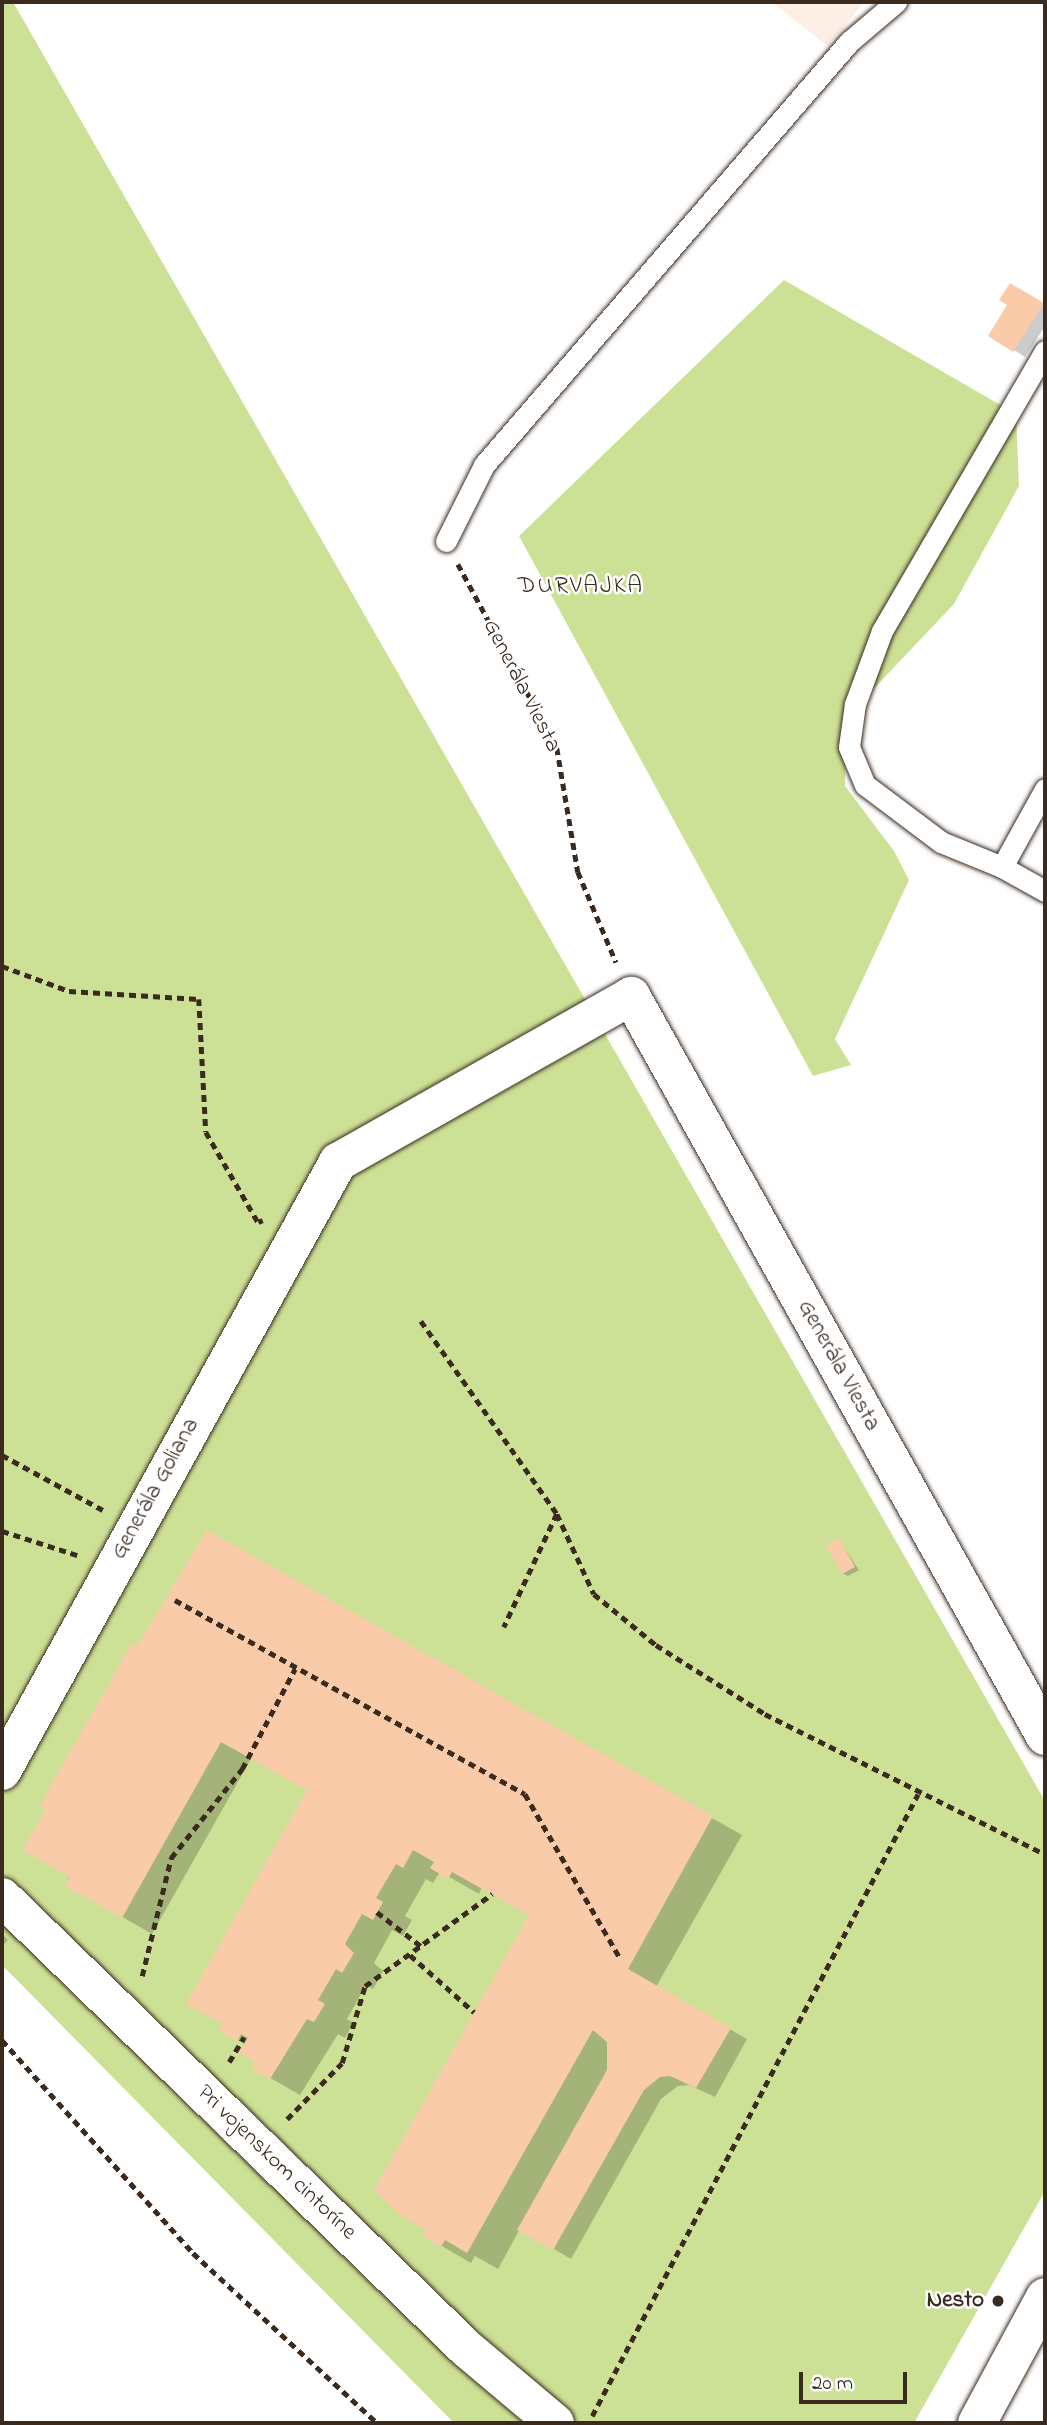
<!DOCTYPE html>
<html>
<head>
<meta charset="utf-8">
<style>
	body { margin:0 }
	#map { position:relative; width:1047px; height:2425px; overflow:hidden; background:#fff; font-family:"Indie Flower",sans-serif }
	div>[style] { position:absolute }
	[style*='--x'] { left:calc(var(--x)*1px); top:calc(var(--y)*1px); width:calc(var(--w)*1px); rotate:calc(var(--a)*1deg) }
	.built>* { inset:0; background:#fdefe5 }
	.green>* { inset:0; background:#cde196 }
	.shadow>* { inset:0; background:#0003 }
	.building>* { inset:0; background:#f9cba8; transform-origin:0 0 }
	.path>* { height:4.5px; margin-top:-2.25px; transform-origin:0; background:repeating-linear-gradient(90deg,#3b2a1e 0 7px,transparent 0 12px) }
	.roads { filter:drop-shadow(0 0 2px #3b2a1e) drop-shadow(0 0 2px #3b2a1e) }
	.service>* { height:21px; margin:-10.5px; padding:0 10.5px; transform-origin:10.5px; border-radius:10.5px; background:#fff }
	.minor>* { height:38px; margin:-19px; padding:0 19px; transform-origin:19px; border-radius:19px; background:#fff }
	.dots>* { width:19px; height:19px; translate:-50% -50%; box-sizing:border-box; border:4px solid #fff; border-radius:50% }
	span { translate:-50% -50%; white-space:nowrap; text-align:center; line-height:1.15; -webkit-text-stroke:5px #fff; paint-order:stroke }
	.street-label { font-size:23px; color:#3b2a1e }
	.poi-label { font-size:23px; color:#3b2a1e; font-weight:700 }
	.right { translate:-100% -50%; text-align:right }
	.neighbourhood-label { font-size:24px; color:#3b2a1e; letter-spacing:2px }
	.frame { position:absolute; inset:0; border:4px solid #3b2a1e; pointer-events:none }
	.scale { position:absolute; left:799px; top:2372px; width:108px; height:32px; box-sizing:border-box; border:4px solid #3b2a1e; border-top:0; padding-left:9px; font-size:21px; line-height:24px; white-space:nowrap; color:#3b2a1e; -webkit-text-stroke:5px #fff; paint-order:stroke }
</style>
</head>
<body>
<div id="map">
	<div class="built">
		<i style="clip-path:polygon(772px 2px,865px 2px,827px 46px)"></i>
	</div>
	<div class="green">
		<i style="clip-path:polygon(2px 2px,13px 2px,1045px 1801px,1045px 2191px,914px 2423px,454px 2423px,2px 1965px)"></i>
		<i style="clip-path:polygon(784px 280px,1016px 414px,1019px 486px,954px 604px,846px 718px,845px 786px,894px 851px,909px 880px,835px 1039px,851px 1065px,813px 1076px,519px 536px)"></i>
	</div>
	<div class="shadow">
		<i style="clip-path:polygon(1010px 285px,1045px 306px,1045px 326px,1025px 357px,1014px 350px)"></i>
		<i style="clip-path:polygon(208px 1533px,742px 1835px,656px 1987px,747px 2039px,715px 2097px,689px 2085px,678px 2086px,661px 2099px,571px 2259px,520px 2229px,498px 2269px,475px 2256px,471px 2263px,425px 2236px,531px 1914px,482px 1887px,479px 1894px,440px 1872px,433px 1883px,426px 1879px,405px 1916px,412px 1920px,403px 1936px,392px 1930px,374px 1963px,383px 1971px,373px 1989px,366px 1985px,347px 2019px,353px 2023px,345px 2038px,338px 2034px,300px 2095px,253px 2068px,257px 2061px,246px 2045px,221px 2030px,310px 1790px,252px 1757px,152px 1934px,67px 1885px,138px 1648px)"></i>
		<i style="clip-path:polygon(839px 1540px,859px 1570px,848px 1576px,842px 1573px)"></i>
		<i style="clip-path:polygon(2px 1934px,8px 1940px,2px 1946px)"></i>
	</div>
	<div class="building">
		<i style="clip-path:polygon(1010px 283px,1044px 303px,1013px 352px,988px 336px,1007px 305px,999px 300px)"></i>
		<i style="clip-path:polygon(207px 1530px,713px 1816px,628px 1969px,731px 2028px,696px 2088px,670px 2076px,660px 2077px,644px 2090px,553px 2250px,517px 2230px,607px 2070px,607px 2042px,593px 2030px,467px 2253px,445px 2240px,441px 2247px,422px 2236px,426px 2230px,400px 2215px,374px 2190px,529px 1915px,452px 1872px,448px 1879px,430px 1868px,434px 1862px,413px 1850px,403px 1868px,396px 1864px,376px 1898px,383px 1902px,373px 1920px,362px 1914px,345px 1944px,354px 1953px,342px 1973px,336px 1969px,318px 2000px,325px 2004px,314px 2022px,307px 2019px,270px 2079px,251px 2069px,255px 2061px,239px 2053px,248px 2038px,241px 2034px,237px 2042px,219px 2031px,223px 2024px,186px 2004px,307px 1790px,221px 1742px,122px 1918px,65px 1886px,70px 1877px,22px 1850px,46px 1809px,40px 1805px,132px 1643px,137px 1646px)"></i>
		<i style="left:839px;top:1538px;width:33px;height:15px;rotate:61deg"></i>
	</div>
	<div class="path">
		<i style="--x:458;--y:564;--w:209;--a:61.7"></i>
		<i style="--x:557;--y:748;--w:126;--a:80.4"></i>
		<i style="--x:578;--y:872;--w:98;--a:67.1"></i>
		<i style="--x:2;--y:966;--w:72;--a:20.5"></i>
		<i style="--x:69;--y:991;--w:130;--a:3.5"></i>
		<i style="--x:199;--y:999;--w:133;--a:87"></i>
		<i style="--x:206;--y:1132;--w:104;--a:60"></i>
		<i style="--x:258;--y:1222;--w:5;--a:-22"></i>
		<i style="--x:421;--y:1321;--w:236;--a:54.8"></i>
		<i style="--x:557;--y:1514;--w:125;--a:115.1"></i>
		<i style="--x:2;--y:1455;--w:115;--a:28.6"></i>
		<i style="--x:557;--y:1514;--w:88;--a:65.2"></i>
		<i style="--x:594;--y:1594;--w:80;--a:39.4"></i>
		<i style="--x:656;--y:1645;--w:129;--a:32.3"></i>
		<i style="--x:765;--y:1714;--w:313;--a:26.6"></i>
		<i style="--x:2;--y:1531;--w:79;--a:17.7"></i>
		<i style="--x:175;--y:1600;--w:400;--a:29"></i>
		<i style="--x:525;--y:1794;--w:190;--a:59.9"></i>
		<i style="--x:377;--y:1912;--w:56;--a:37.7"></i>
		<i style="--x:410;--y:1955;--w:86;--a:41.7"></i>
		<i style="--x:142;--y:1976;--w:122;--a:-76.2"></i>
		<i style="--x:171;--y:1858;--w:114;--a:-51.4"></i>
		<i style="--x:242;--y:1769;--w:113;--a:-62.1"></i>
		<i style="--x:2;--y:2040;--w:286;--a:48.1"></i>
		<i style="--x:193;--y:2253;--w:251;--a:42.7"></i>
		<i style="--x:229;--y:2062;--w:29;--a:-59"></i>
		<i style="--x:287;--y:2119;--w:78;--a:-45.5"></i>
		<i style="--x:342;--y:2063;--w:80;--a:-73.4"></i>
		<i style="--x:365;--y:1986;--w:157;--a:-35.9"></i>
		<i style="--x:592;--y:2416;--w:702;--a:-62.34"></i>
	</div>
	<div class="roads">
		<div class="service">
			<i style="--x:446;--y:541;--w:85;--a:-63.4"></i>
			<i style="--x:484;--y:465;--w:559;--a:-49.21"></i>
			<i style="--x:849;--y:42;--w:62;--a:-40.4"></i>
			<i style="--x:1045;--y:789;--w:89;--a:118.9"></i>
			<i style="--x:1002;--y:867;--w:49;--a:29.2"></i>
			<i style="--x:1002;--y:867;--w:66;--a:-157.7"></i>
			<i style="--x:941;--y:842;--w:95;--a:-143.1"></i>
			<i style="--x:865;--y:785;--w:41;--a:-112.8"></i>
			<i style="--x:849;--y:747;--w:43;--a:-82.1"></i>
			<i style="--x:855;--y:704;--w:78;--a:-69.7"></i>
			<i style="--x:882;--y:631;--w:324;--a:-59.8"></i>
		</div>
		<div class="minor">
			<i style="--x:2;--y:1771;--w:696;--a:-61.11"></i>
			<i style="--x:338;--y:1162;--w:337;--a:-29.5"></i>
			<i style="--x:631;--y:996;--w:848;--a:60.77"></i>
			<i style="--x:2;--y:1897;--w:648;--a:44.19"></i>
			<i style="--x:467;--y:2349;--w:115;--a:40.1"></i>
			<i style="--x:977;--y:2423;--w:143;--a:-61.6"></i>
		</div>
	</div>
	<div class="dots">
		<i style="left:998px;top:2301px;background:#3b2a1e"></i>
	</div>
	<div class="street-label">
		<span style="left:521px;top:686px;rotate:63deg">Generála Viesta</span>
		<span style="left:838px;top:1366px;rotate:61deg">Generála Viesta</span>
		<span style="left:156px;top:1489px;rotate:-61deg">Generála Goliana</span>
		<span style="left:276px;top:2163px;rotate:44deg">Pri vojenskom cintoríne</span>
	</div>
	<div class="poi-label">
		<span class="right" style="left:984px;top:2301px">Nesto</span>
	</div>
	<div class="neighbourhood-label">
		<span style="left:581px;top:587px">DURVAJKA</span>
	</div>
	<div class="frame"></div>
	<div class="scale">20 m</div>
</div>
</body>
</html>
